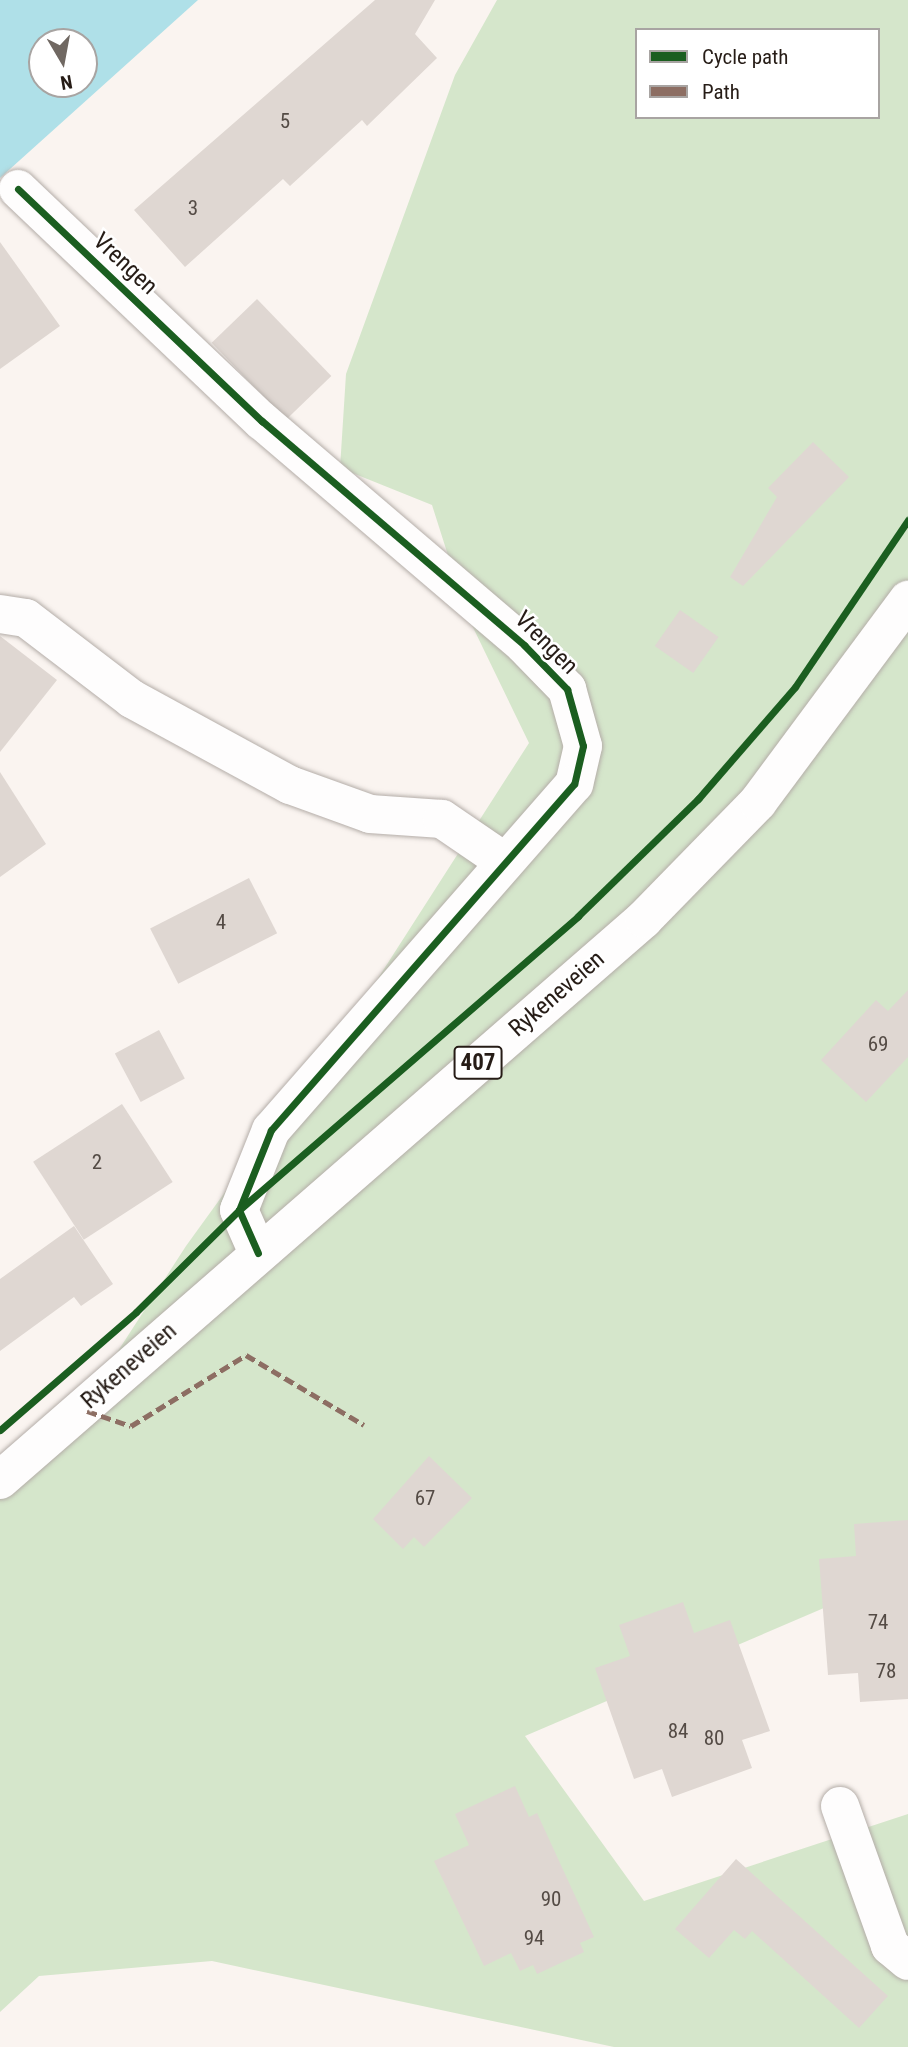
<!DOCTYPE html>
<html>
<head>
<meta charset="utf-8">
<style>
	body { margin:0 }
	#map { position:relative; width:908px; height:2047px; overflow:hidden; background:#faf4f0; font-family:"Roboto Condensed",sans-serif }
	div>[style] { position:absolute }
	[style*='--x'] { left:calc(var(--x)*1px); top:calc(var(--y)*1px); width:calc(var(--w)*1px); rotate:calc(var(--a)*1deg) }
	.green>* { inset:0; background:#d5e6cb }
	.water>* { inset:0; background:#afe0e8 }
	.building>* { inset:0; background:#dfd7d2; transform-origin:0 0 }
	.roads { filter:drop-shadow(0 0 2px #b4ada8) drop-shadow(0 0 2px #b4ada8) }
	.minor>* { height:38px; margin:-19px; padding:0 19px; transform-origin:19px; border-radius:19px; background:#fefdfd }
	.primary>* { height:38px; margin:-19px; padding:0 19px; transform-origin:19px; border-radius:19px; background:#fefdfd }
	.quiet>* { height:5px; margin-top:-2.5px; transform-origin:0; background:repeating-linear-gradient(90deg,#8d6e63 0 10px,transparent 0 15px) }
	.cycleway>* { height:7px; margin:-3.5px; padding:0 3.5px; transform-origin:3.5px; border-radius:3.5px; background:#1b5e20 }
	span { translate:-50% -50%; white-space:nowrap; text-align:center; line-height:1.15; -webkit-text-stroke:5px #fff; paint-order:stroke }
	.number-label { font-size:21px; color:#544b45 }
	.number-label span { -webkit-text-stroke-width:0 }
	.shield-label span { padding:2px 5px; background:#fff; border:2px solid; border-radius:5px; -webkit-text-stroke-width:0 }
	.shield-label { font-size:23px; color:#261c16; font-weight:700 }
	.street-label { font-size:24px; color:#261c16 }
	.legend { position:absolute; left:635px; top:28px; width:245px; height:91px; box-sizing:border-box; background:#fff; border:2px solid #a8a4a2; margin:0; padding:9px 12px; list-style:none; font-size:21px; color:#261c16 }
	.legend li { display:flex; align-items:center; gap:14px; height:35px }
	.legend b { width:35px; border:2px solid #a8a4a2 }
	.north { position:absolute; left:28px; top:28px; width:70px; height:70px; box-sizing:border-box; background:#fff; border:2px solid #a8a4a2; border-radius:50%; rotate:170deg; font-size:19px; font-weight:700; line-height:28px; text-align:center; color:#261c16 }
	.north::after { content:''; display:block; margin:auto; width:24px; height:32px; background:#706862; clip-path:polygon(50% 0,100% 100%,50% 72%,0 100%) }
</style>
</head>
<body>
<div id="map">
	<div class="green">
		<i style="clip-path:polygon(evenodd,497px 0,908px 0,908px 1572px,525px 1736px,644px 1901px,908px 1814px,908px 2047px,614px 2047px,212px 1961px,39px 1976px,0 2012px,0 1461px,83px 1405px,186px 1246px,366px 997px,529px 743px,467px 615px,432px 505px,340px 468px,346px 374px,455px 75px,497px 0,637px 30px,878px 30px,878px 117px,637px 117px,637px 30px)"></i>
	</div>
	<div class="water">
		<i style="clip-path:polygon(evenodd,0 0,198px 0,0 178px,0 0,42px 42px,84px 42px,84px 84px,42px 84px,42px 42px)"></i>
	</div>
	<div class="building">
		<i style="clip-path:polygon(375px 0,435px 0,415px 34px,437px 58px,367px 126px,362px 120px,290px 186px,283px 179px,185px 267px,134px 210px)"></i>
		<i style="clip-path:polygon(0 242px,60px 326px,0 369px)"></i>
		<i style="left:257px;top:299px;width:107px;height:63px;rotate:46deg"></i>
		<i style="clip-path:polygon(813px 442px,849px 477px,743px 586px,730px 577px,777px 497px,768px 488px)"></i>
		<i style="left:680px;top:610px;width:47px;height:44px;rotate:35deg"></i>
		<i style="clip-path:polygon(0 636px,57px 680px,0 752px)"></i>
		<i style="clip-path:polygon(0 772px,46px 844px,0 877px)"></i>
		<i style="left:249px;top:878px;width:62px;height:111px;rotate:63deg"></i>
		<i style="clip-path:polygon(908px 990px,908px 1057px,866px 1102px,821px 1060px,876px 1000px,888px 1011px)"></i>
		<i style="left:159px;top:1030px;width:55px;height:50px;rotate:62deg"></i>
		<i style="left:122px;top:1104px;width:93px;height:106px;rotate:57deg"></i>
		<i style="clip-path:polygon(74px 1226px,113px 1284px,81px 1306px,74px 1297px,0 1351px,0 1279px)"></i>
		<i style="clip-path:polygon(429px 1456px,472px 1498px,424px 1547px,414px 1537px,403px 1549px,373px 1519px)"></i>
		<i style="clip-path:polygon(908px 1520px,908px 1699px,860px 1702px,858px 1673px,828px 1675px,819px 1559px,856px 1556px,854px 1524px)"></i>
		<i style="clip-path:polygon(683px 1602px,694px 1633px,730px 1620px,770px 1731px,742px 1740px,752px 1768px,672px 1797px,662px 1769px,634px 1779px,595px 1668px,630px 1656px,619px 1625px)"></i>
		<i style="clip-path:polygon(515px 1786px,529px 1817px,537px 1813px,594px 1937px,580px 1943px,584px 1952px,537px 1974px,533px 1965px,520px 1971px,511px 1953px,484px 1966px,434px 1861px,469px 1845px,455px 1814px)"></i>
		<i style="clip-path:polygon(736px 1859px,888px 1996px,859px 2028px,752px 1931px,745px 1939px,734px 1930px,709px 1958px,675px 1929px)"></i>
	</div>
	<div class="roads">
		<div class="minor">
			<i style="--x:18;--y:189;--w:337;--a:43.6"></i>
			<i style="--x:262;--y:421;--w:345;--a:40.5"></i>
			<i style="--x:524;--y:645;--w:62;--a:45.7"></i>
			<i style="--x:567;--y:689;--w:59;--a:74.3"></i>
			<i style="--x:583;--y:746;--w:39;--a:103"></i>
			<i style="--x:574;--y:784;--w:460;--a:131.2"></i>
			<i style="--x:271;--y:1130;--w:86;--a:111.8"></i>
			<i style="--x:239;--y:1210;--w:47;--a:66.2"></i>
			<i style="--x:0;--y:614;--w:26;--a:9"></i>
			<i style="--x:26;--y:618;--w:133;--a:37.4"></i>
			<i style="--x:132;--y:699;--w:180;--a:28.6"></i>
			<i style="--x:290;--y:785;--w:85;--a:19.9"></i>
			<i style="--x:370;--y:814;--w:72;--a:4"></i>
			<i style="--x:442;--y:819;--w:76;--a:34.3"></i>
			<i style="--x:840;--y:1806;--w:149;--a:70.3"></i>
			<i style="--x:890;--y:1946;--w:23;--a:40"></i>
		</div>
		<div class="primary">
			<i style="--x:0;--y:1480;--w:854;--a:-41.06"></i>
			<i style="--x:644;--y:919;--w:163;--a:-45.7"></i>
			<i style="--x:758;--y:802;--w:252;--a:-53.4"></i>
		</div>
	</div>
	<div class="quiet">
		<i style="--x:87;--y:1411;--w:46;--a:18.8"></i>
		<i style="--x:131;--y:1426;--w:135;--a:-31.7"></i>
		<i style="--x:246;--y:1355;--w:137;--a:30.7"></i>
	</div>
	<div class="cycleway">
		<i style="--x:18;--y:189;--w:337;--a:43.6"></i>
		<i style="--x:262;--y:421;--w:345;--a:40.5"></i>
		<i style="--x:524;--y:645;--w:62;--a:45.7"></i>
		<i style="--x:567;--y:689;--w:59;--a:74.3"></i>
		<i style="--x:583;--y:746;--w:39;--a:103"></i>
		<i style="--x:574;--y:784;--w:460;--a:131.2"></i>
		<i style="--x:271;--y:1130;--w:86;--a:111.8"></i>
		<i style="--x:239;--y:1210;--w:47;--a:66.2"></i>
		<i style="--x:0;--y:1430;--w:180;--a:-40.9"></i>
		<i style="--x:136;--y:1312;--w:145;--a:-44.7"></i>
		<i style="--x:239;--y:1210;--w:449;--a:-40.9"></i>
		<i style="--x:578;--y:916;--w:168;--a:-44.3"></i>
		<i style="--x:698;--y:799;--w:148;--a:-49.1"></i>
		<i style="--x:795;--y:687;--w:202;--a:-55.9"></i>
	</div>
	<div class="number-label">
		<span style="left:285px;top:121px">5</span>
		<span style="left:193px;top:208px">3</span>
		<span style="left:221px;top:922px">4</span>
		<span style="left:878px;top:1044px">69</span>
		<span style="left:97px;top:1162px">2</span>
		<span style="left:425px;top:1498px">67</span>
		<span style="left:878px;top:1622px">74</span>
		<span style="left:886px;top:1671px">78</span>
		<span style="left:678px;top:1731px">84</span>
		<span style="left:714px;top:1738px">80</span>
		<span style="left:551px;top:1899px">90</span>
		<span style="left:534px;top:1938px">94</span>
	</div>
	<div class="shield-label">
		<span style="left:478px;top:1063px">407</span>
	</div>
	<div class="street-label">
		<span style="left:125px;top:264px;rotate:43deg">Vrengen</span>
		<span style="left:546px;top:643px;rotate:45deg">Vrengen</span>
		<span style="left:557px;top:994px;rotate:-41deg">Rykeneveien</span>
		<span style="left:129px;top:1366px;rotate:-41deg">Rykeneveien</span>
	</div>
	<ul class="legend">
	<li><b style="height:9px;background:#1b5e20"></b>Cycle path</li>
	<li><b style="height:9px;background:#8d6e63"></b>Path</li>
	</ul>
	<div class="north">N</div>
</div>
</body>
</html>
